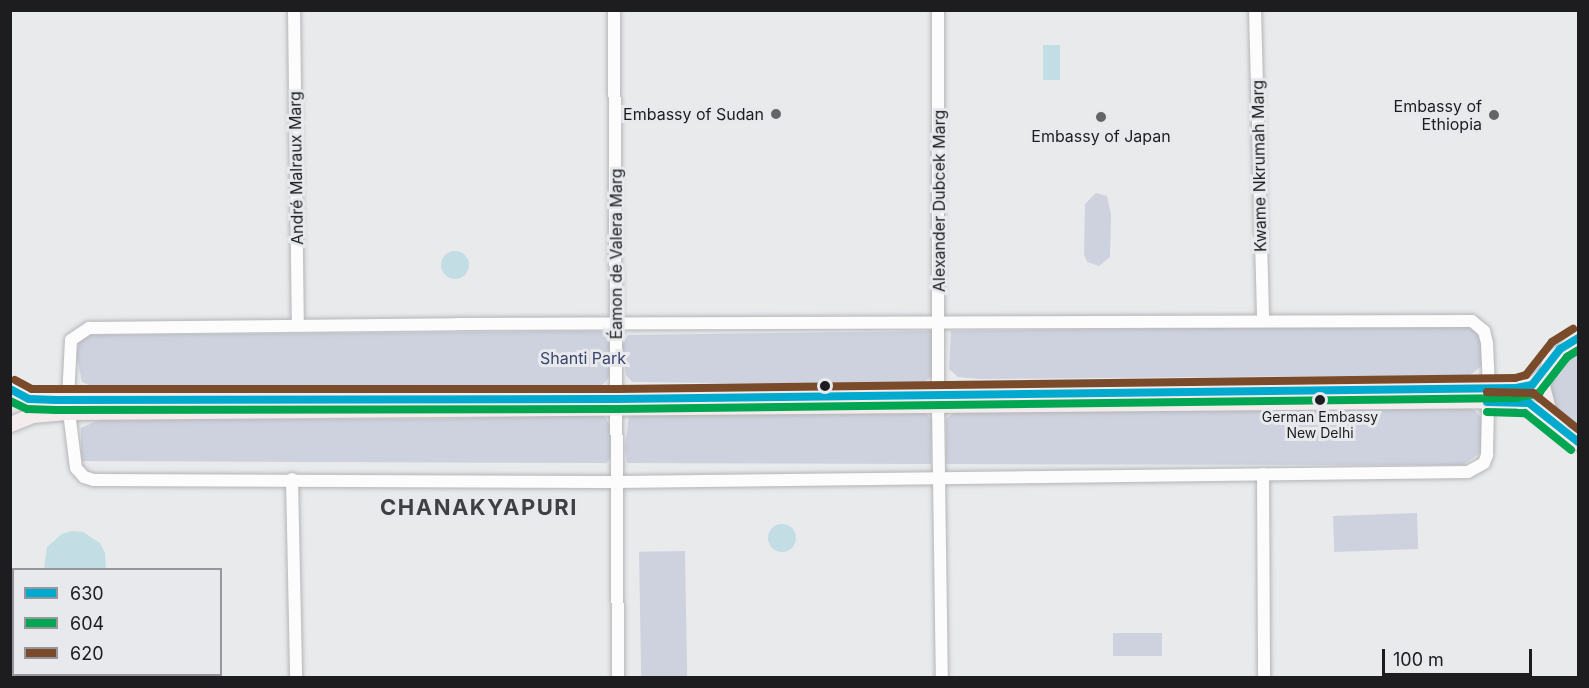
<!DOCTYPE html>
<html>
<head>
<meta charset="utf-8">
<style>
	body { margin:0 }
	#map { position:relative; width:1589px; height:688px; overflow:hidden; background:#e9eaec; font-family:Inter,sans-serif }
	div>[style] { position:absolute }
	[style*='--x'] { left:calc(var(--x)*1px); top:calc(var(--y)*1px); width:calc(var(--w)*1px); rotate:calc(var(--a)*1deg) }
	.green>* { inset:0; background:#ced2df; transform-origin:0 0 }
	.water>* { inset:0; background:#c3dde4; transform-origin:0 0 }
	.round { border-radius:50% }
	.roads { filter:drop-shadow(0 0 2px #b4b5b7) drop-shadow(0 0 2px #b4b5b7) }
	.minor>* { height:12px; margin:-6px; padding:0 6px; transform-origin:6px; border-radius:6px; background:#fcfcfc }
	.major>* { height:15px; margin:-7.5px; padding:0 7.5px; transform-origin:7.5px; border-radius:7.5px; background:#f4ecec }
	.bus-1>* { height:8px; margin:-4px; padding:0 4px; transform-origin:4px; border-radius:4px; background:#00a9ce }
	.bus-2>* { height:8px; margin:-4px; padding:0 4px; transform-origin:4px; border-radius:4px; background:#00a651 }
	.bus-3>* { height:8px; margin:-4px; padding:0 4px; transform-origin:4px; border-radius:4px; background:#7a4b2a }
	.dots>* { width:16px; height:16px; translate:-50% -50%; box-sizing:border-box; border:3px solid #e8e9ed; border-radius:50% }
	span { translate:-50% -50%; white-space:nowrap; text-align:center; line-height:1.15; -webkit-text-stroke:6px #e8e9ed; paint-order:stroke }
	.bus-label { font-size:14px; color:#1d1d1f }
	.poi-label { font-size:16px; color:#1d1d1f }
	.right { translate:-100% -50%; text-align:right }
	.street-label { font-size:16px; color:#1d1d1f }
	.park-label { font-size:16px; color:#3a456e }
	.district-label { font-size:22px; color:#3f4043; font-weight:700; letter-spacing:1.5px }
	.frame { position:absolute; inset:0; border:12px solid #1d1d1f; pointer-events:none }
	.legend { position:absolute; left:12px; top:568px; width:210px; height:108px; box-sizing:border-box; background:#e8e9ed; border:2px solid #97979b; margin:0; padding:8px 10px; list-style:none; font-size:18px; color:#1d1d1f }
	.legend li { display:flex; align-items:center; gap:12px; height:30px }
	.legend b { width:30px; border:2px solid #97979b }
	.scale { position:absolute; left:1382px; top:649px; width:150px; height:27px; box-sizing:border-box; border:3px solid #1d1d1f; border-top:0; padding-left:8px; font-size:18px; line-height:21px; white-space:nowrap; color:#1d1d1f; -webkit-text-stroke:4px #e8e9ed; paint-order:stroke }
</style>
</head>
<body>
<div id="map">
	<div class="green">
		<i style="clip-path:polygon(1096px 193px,1107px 196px,1111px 215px,1110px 257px,1099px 266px,1087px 262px,1084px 254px,1085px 204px)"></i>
		<i style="clip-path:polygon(1472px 325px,1479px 332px,1485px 363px,1463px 381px,1333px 376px,980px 379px,958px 377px,949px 369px,951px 331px)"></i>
		<i style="clip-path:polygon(601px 331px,610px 344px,611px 360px,610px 376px,601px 387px,95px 388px,82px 382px,76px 353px,82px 335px)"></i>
		<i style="clip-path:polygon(932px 331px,934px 375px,920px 385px,632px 382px,626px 375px,622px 345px,628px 335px)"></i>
		<i style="clip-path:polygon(1578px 350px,1578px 432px,1559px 418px,1550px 388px,1563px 360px)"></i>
		<i style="clip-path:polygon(1268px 407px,1471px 407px,1482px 418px,1486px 433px,1480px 453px,1463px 465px,946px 464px,946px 419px,958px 409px)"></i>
		<i style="clip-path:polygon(922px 410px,932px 419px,931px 464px,627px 463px,625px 448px,629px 415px)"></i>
		<i style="clip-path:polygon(595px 414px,603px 414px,611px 428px,612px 456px,606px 463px,81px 461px,81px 428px,99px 420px,440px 419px)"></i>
		<i style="left:1417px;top:513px;width:36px;height:84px;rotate:88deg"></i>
		<i style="left:685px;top:551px;width:126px;height:46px;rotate:89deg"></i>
		<i style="left:1113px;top:633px;width:49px;height:23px"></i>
	</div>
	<div class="water">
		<i style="left:1043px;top:45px;width:17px;height:35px"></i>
		<i class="round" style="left:441px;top:251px;width:28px;height:28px"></i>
		<i class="round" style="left:768px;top:524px;width:28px;height:28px"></i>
		<i style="clip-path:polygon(72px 531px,83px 532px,100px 543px,105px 553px,106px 569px,44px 569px,47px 547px,62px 534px)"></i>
	</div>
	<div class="roads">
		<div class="minor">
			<i style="--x:294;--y:10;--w:315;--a:89.3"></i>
			<i style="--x:614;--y:10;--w:668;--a:89.66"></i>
			<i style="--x:1255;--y:10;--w:311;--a:88.5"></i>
			<i style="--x:938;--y:392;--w:382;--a:-90"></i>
			<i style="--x:68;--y:399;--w:59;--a:-87.1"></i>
			<i style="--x:71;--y:340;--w:22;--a:-34"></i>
			<i style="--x:89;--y:328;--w:368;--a:-0.6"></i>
			<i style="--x:457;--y:324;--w:1015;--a:-0.17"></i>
			<i style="--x:1472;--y:321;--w:16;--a:40"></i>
			<i style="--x:1484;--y:331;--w:12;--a:76"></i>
			<i style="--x:1487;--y:343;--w:45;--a:87.5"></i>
			<i style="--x:938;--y:404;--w:274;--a:89.2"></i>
			<i style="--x:69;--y:412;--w:56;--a:82.9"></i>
			<i style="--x:76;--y:468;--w:12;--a:48"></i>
			<i style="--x:84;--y:477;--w:10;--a:17"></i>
			<i style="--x:94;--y:480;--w:523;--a:0.22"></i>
			<i style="--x:617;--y:482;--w:851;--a:-0.67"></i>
			<i style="--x:1468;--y:472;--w:18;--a:-29"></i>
			<i style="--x:1484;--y:463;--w:9;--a:-69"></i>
			<i style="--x:1487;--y:455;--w:53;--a:-88.9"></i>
			<i style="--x:1263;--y:474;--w:204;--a:89.7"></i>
			<i style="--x:292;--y:479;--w:199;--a:88.8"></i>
		</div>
		<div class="major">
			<i style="--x:1578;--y:338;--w:36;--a:142"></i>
			<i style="--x:1550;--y:360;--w:26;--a:108"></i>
			<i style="--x:1542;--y:385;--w:34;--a:76"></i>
			<i style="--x:1550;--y:418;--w:20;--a:49"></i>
			<i style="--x:1563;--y:433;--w:17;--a:31"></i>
			<i style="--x:10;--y:389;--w:21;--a:28"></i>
			<i style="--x:29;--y:399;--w:27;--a:2"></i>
			<i style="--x:56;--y:400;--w:561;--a:-0.1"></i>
			<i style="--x:617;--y:399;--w:899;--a:-0.7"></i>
			<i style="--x:1516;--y:388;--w:16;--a:-11"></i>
			<i style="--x:1532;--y:385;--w:16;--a:-43"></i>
			<i style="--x:10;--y:424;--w:24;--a:-22"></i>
			<i style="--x:32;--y:415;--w:37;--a:-5"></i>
			<i style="--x:69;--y:412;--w:1449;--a:-0.47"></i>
			<i style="--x:1518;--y:400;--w:37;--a:29"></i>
		</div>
	</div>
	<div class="bus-1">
		<i style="--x:10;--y:389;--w:21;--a:28"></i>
		<i style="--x:29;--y:399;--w:27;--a:2"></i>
		<i style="--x:56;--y:400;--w:561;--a:-0.1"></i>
		<i style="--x:617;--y:399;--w:899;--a:-0.7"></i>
		<i style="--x:1516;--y:388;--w:16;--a:-11"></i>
		<i style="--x:1532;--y:385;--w:46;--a:-52.1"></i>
		<i style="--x:1560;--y:349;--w:21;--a:-31"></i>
		<i style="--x:1487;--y:402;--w:42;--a:1.4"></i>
		<i style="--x:1529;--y:403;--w:63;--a:38.5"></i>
	</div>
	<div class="bus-2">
		<i style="--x:10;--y:401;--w:19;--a:25"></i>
		<i style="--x:27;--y:409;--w:29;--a:2"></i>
		<i style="--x:56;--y:410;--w:561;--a:-0.1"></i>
		<i style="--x:617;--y:409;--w:899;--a:-0.7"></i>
		<i style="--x:1516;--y:398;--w:24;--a:-12"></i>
		<i style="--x:1539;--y:393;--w:46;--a:-52.1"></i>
		<i style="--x:1567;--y:357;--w:13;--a:-32"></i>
		<i style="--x:1487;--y:412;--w:38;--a:2"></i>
		<i style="--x:1525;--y:413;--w:59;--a:38.8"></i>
	</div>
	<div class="bus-3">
		<i style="--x:15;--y:380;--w:19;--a:28"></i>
		<i style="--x:32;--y:389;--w:585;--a:0"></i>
		<i style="--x:617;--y:389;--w:898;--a:-0.7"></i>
		<i style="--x:1515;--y:378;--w:11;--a:-15"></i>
		<i style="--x:1526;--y:375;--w:42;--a:-51.8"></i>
		<i style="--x:1552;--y:342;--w:25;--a:-32"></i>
		<i style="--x:1487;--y:392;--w:46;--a:1.2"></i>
		<i style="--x:1533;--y:393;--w:58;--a:38.7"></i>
	</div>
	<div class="dots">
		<i style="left:776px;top:114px;background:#646567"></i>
		<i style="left:1494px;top:115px;background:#646567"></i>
		<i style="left:1101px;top:117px;background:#646567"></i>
		<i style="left:825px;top:386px;background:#1d1d1f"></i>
		<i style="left:1320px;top:400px;background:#1d1d1f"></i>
	</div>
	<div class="bus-label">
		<span style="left:1320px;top:425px">German Embassy<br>New Delhi</span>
	</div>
	<div class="poi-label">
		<span class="right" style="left:1482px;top:115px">Embassy of<br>Ethiopia</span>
		<span class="right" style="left:764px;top:114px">Embassy of Sudan</span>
		<span style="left:1101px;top:136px">Embassy of Japan</span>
	</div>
	<div class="street-label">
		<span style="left:1259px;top:166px;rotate:-91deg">Kwame Nkrumah Marg</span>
		<span style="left:296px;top:168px;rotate:-91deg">André Malraux Marg</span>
		<span style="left:939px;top:201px;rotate:-90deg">Alexander Dubcek Marg</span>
		<span style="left:616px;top:254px;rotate:-90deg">Éamon de Valera Marg</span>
	</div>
	<div class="park-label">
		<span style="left:583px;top:358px">Shanti Park</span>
	</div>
	<div class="district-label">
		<span style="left:479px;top:508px">CHANAKYAPURI</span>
	</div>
	<div class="frame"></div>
	<ul class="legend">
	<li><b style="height:8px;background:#00a9ce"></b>630</li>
	<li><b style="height:8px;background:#00a651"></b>604</li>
	<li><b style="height:8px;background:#7a4b2a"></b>620</li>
	</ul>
	<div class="scale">100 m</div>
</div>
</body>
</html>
